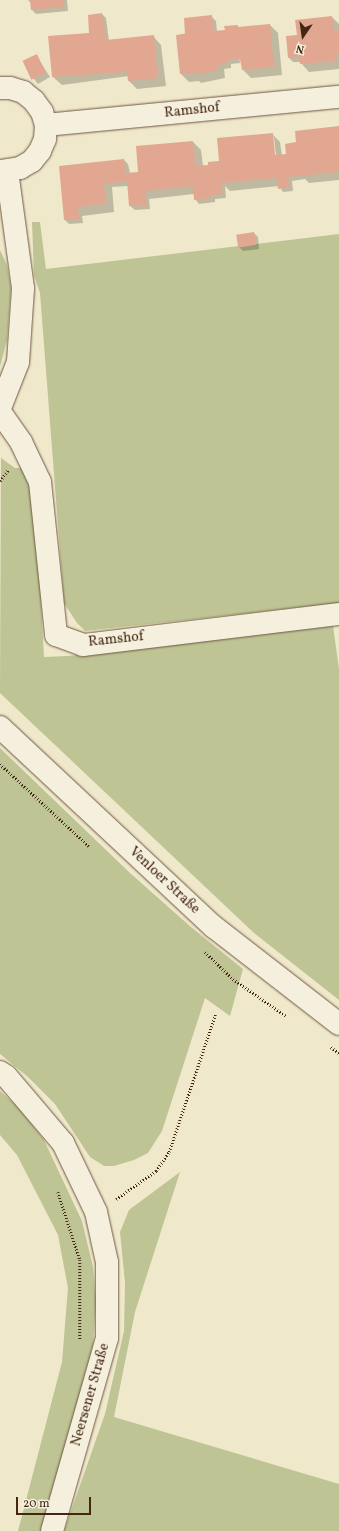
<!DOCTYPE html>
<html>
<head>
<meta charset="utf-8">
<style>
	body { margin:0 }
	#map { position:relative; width:339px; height:1531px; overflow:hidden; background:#f0e8cb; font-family:Vollkorn,serif }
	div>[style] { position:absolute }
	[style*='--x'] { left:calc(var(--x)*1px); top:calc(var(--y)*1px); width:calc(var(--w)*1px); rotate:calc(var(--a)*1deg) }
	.green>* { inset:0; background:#bec494 }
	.shadow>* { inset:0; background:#0003 }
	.building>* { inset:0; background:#e1a791; transform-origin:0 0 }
	.path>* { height:2.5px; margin-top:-1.25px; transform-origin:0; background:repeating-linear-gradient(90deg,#432614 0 1px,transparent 0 3px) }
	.roads { filter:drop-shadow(0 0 1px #6e5642) drop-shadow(0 0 1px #6e5642) }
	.street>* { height:22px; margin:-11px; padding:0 11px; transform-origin:11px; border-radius:11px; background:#f5f0dd }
	.secondary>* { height:22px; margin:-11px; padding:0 11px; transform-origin:11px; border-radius:11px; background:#f5f0dd }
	span { translate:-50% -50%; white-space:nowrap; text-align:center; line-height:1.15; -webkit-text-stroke:4px #f5f0dd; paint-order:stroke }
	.street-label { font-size:14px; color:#432614 }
	.north { position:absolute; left:283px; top:16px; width:40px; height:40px; -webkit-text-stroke:3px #f5f0dd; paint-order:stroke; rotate:193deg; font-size:11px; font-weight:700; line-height:16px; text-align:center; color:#432614 }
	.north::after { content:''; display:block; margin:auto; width:14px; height:18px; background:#432614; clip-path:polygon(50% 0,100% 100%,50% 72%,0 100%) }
	.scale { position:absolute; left:16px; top:1497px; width:75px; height:18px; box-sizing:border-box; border:2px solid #432614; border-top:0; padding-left:5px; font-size:12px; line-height:14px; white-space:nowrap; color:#432614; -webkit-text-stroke:3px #f5f0dd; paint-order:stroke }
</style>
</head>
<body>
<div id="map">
	<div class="green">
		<i style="clip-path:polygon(32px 222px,40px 222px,46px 269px,339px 234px,339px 603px,85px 631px,77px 623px,64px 603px,40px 293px,34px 275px)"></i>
		<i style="clip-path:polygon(0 250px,7px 265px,11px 288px,7px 340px,0 367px)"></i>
		<i style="clip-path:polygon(1px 458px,15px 468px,21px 468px,28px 472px,35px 497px,44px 657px,68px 656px,333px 626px,339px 669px,339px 1000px,254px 933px,0 693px)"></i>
		<i style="clip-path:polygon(0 748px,130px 873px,191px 927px,243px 969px,230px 1016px,205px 998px,162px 1131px,148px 1153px,134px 1160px,114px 1166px,104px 1166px,90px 1157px,55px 1104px,28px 1077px,0 1054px)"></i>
		<i style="clip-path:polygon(0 1091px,20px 1109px,44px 1140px,82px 1221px,93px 1267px,96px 1301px,93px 1345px,76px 1420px,41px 1531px,18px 1531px,62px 1362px,68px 1288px,58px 1235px,17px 1155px,0 1135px)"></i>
		<i style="clip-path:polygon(180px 1172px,135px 1312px,114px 1417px,339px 1484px,339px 1531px,64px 1531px,105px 1414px,124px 1331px,125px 1283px,120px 1232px,129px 1210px)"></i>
	</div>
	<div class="shadow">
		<i style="clip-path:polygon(28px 0,67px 0,68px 11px,36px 14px,32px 10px,31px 3px)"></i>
		<i style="clip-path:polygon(102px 14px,106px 18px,109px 41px,153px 36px,161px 45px,166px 86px,137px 89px,129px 81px,129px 76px,62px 85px,53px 77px,49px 37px,89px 34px)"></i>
		<i style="clip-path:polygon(211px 16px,216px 21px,217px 32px,270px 25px,278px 33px,282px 75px,251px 78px,243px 70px,238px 45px,240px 63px,231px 64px,231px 68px,224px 69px,225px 78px,201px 83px,199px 81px,189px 82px,181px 74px,177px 35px,188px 33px)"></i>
		<i style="clip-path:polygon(332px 17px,339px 24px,339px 69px,309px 72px,300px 62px,293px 62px,289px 58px,296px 36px)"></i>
		<i style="clip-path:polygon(36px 55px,50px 77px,38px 84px,34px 79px)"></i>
		<i style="clip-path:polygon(evenodd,339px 128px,339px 180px,309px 183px,305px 179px,292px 181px,293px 191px,283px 192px,279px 186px,230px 191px,225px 186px,226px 198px,215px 199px,215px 202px,199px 204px,195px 199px,194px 194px,149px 199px,150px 209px,135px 210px,130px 206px,128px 186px,112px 187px,114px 212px,82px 216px,83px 223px,69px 224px,65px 220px,124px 160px,128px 164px,130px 173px,139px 173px,193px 142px,201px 150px,203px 166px,209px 166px,220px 162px,272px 134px,280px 142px,282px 156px,287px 155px,295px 143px,339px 128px,272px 137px,274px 137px,276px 156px,274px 156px,272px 137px)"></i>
		<i style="clip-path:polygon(254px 233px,258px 237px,259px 249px,243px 251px,238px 246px)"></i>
	</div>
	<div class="building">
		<i style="clip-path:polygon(30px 0,64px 0,64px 7px,31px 10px)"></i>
		<i style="clip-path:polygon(102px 13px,106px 40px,154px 35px,158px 78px,128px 81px,127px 72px,52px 77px,48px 36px,89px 33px,88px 15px)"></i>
		<i style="clip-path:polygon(212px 15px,213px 31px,225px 30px,224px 26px,238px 25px,238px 27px,270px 24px,274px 67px,242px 70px,240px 59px,227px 60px,227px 64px,217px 65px,217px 71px,205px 72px,206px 74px,180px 74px,176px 35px,185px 34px,184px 18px)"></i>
		<i style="clip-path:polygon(332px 16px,334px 31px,339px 30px,339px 53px,336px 53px,337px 61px,300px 64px,299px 57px,288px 58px,286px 36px,297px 35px,295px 20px)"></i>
		<i style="left:37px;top:54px;width:21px;height:16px;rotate:65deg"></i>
		<i style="clip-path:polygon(339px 126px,339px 172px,288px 177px,289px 187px,278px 189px,277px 178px,221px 183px,222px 194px,211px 195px,211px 198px,194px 200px,193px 186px,145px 191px,147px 205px,129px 206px,127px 181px,104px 184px,106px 204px,78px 207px,79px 219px,64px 220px,59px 166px,124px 159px,126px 173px,138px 172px,136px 146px,193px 141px,196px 166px,208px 165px,208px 162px,219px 161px,217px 138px,273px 133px,275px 155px,286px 154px,285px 144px,296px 142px,295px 131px)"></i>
		<i style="left:254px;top:232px;width:13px;height:18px;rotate:81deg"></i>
	</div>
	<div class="path">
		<i style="--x:0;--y:481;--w:14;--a:-54"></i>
		<i style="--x:0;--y:764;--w:121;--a:42.7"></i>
		<i style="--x:205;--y:952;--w:39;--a:44"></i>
		<i style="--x:233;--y:979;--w:65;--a:34.9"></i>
		<i style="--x:331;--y:1047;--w:10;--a:37"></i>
		<i style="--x:58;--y:1192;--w:71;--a:72.1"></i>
		<i style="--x:80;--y:1260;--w:79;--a:90"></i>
		<i style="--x:116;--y:1199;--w:49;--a:-35"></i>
		<i style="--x:156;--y:1171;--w:23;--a:-56"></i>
		<i style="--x:169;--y:1152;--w:145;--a:-71.4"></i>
	</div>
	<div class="roads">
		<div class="street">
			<i style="--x:0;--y:88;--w:10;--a:0"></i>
			<i style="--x:10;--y:88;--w:14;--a:17"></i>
			<i style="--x:23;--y:92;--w:14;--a:39"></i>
			<i style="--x:34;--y:101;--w:14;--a:54"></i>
			<i style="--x:42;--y:112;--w:14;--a:73"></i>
			<i style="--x:46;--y:125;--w:14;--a:94"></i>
			<i style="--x:45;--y:139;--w:13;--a:113"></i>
			<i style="--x:40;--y:151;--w:13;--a:129"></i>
			<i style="--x:32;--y:161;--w:14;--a:150"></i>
			<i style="--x:20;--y:168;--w:20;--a:171"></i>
			<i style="--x:46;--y:125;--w:294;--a:-5.5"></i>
			<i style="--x:0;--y:408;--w:49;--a:-68.6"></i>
			<i style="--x:18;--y:362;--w:74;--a:-86.1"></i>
			<i style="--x:23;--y:288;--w:118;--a:-97.8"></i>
			<i style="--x:0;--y:412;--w:37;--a:55"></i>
			<i style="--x:21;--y:442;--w:44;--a:64.6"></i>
			<i style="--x:40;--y:482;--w:154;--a:84"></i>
			<i style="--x:56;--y:635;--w:29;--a:20"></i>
			<i style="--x:83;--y:645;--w:258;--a:-6.9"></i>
		</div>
		<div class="secondary">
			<i style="--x:0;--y:727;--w:293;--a:43.1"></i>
			<i style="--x:214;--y:927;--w:158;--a:37.8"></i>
			<i style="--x:0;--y:1072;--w:7;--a:34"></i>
			<i style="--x:6;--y:1076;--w:88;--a:49.6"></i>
			<i style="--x:63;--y:1143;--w:76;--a:64.4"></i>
			<i style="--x:96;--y:1212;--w:51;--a:77.6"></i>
			<i style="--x:107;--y:1262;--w:76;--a:90"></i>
			<i style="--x:107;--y:1338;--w:201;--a:105.9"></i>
		</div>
	</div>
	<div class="street-label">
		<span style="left:192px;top:111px;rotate:-6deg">Ramshof</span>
		<span style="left:116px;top:640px;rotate:-6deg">Ramshof</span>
		<span style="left:164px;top:881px;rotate:43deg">Venloer Straße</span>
		<span style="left:91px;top:1395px;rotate:-74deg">Neersener Straße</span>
	</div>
	<div class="north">N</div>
	<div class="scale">20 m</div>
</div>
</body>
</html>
